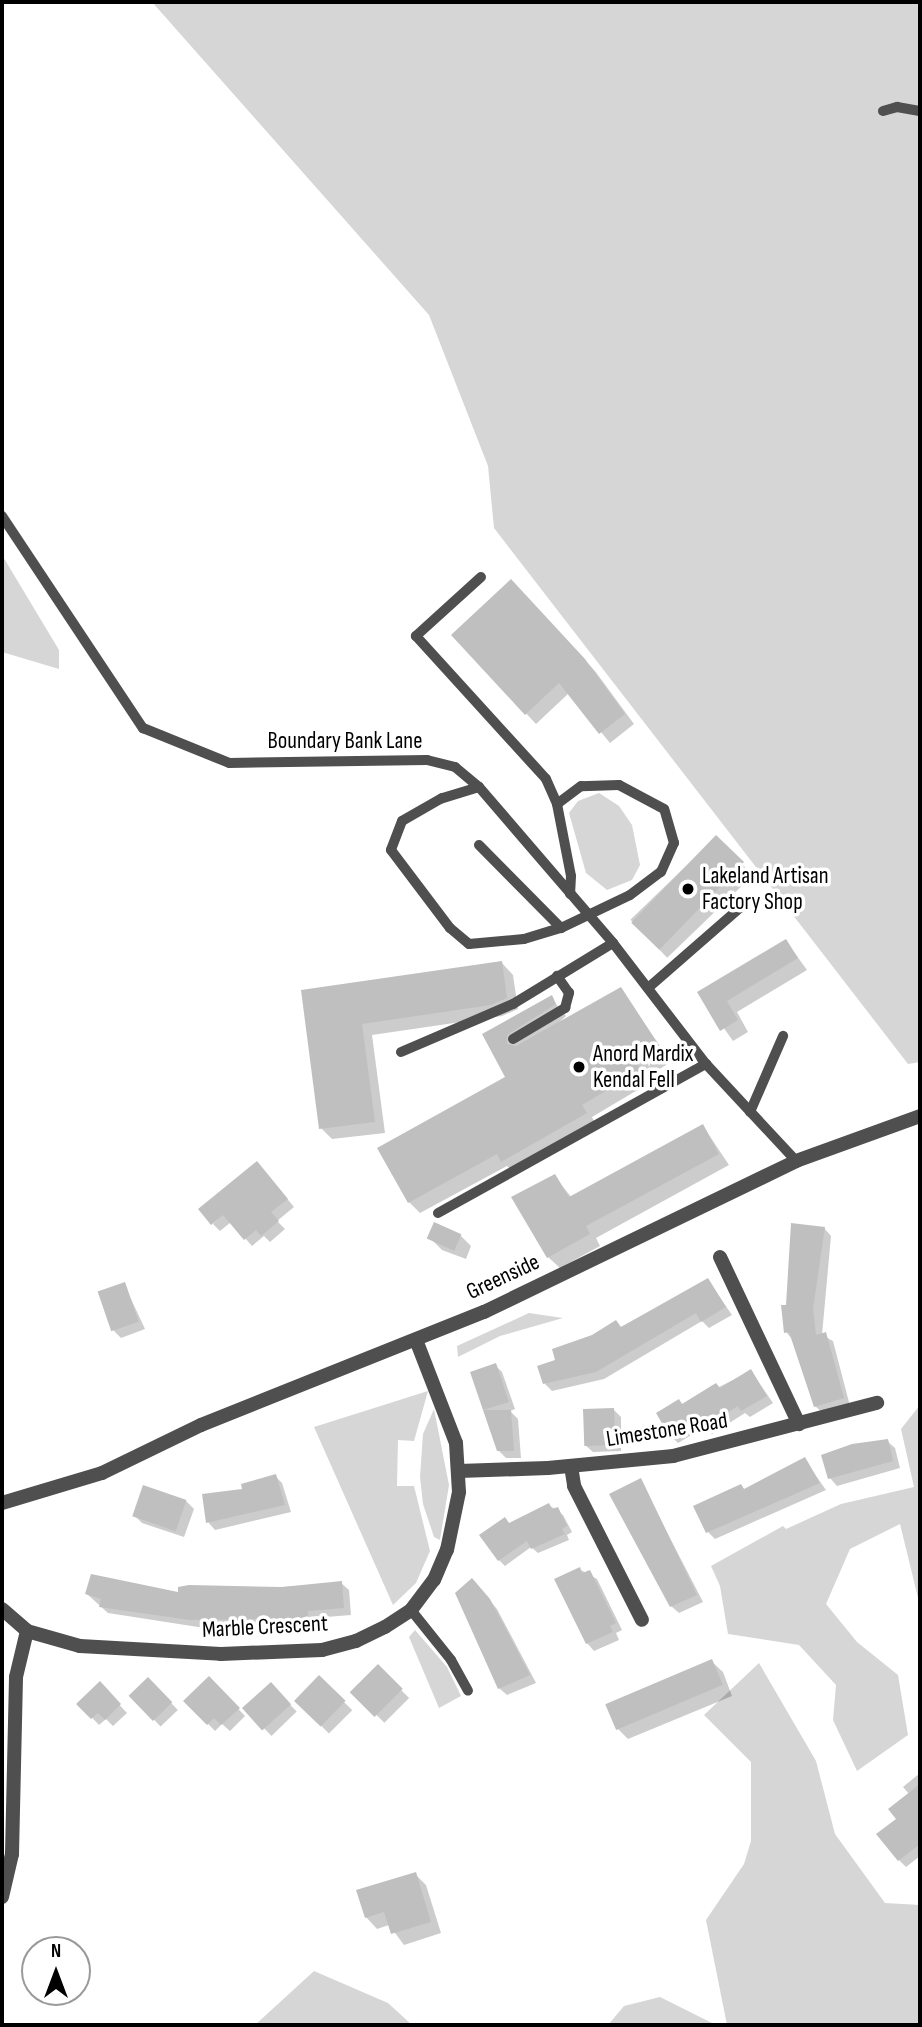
<!DOCTYPE html>
<html>
<head>
<meta charset="utf-8">
<style>
	body { margin:0 }
	#map { position:relative; width:922px; height:2027px; overflow:hidden; background:#fff; font-family:"Sofia Sans Condensed",sans-serif }
	div>[style] { position:absolute }
	[style*='--x'] { left:calc(var(--x)*1px); top:calc(var(--y)*1px); width:calc(var(--w)*1px); rotate:calc(var(--a)*1deg) }
	.green>* { inset:0; background:#d6d6d6 }
	.shadow>* { inset:0; background:#0003; transform-origin:0 0 }
	.building>* { inset:0; background:#bfbfbf; transform-origin:0 0 }
	.service>* { height:10px; margin:-5px; padding:0 5px; transform-origin:5px; border-radius:5px; background:#4f4f4f }
	.minor>* { height:14px; margin:-7px; padding:0 7px; transform-origin:7px; border-radius:7px; background:#4f4f4f }
	.tertiary>* { height:14px; margin:-7px; padding:0 7px; transform-origin:7px; border-radius:7px; background:#4f4f4f }
	.dots>* { width:19px; height:19px; translate:-50% -50%; box-sizing:border-box; border:4px solid #fff; border-radius:50% }
	span { translate:-50% -50%; white-space:nowrap; text-align:center; line-height:1.15; -webkit-text-stroke:7px #fff; paint-order:stroke }
	.street-label { font-size:23px; color:#000 }
	.poi-label { font-size:23px; color:#000 }
	.left { translate:0 -50%; text-align:left }
	.frame { position:absolute; inset:0; border:4px solid #000; pointer-events:none }
	.north { position:absolute; left:21px; top:1936px; width:70px; height:70px; box-sizing:border-box; background:#fff; border:2px solid #999; border-radius:50%; rotate:0deg; font-size:19px; font-weight:700; line-height:28px; text-align:center; color:#000 }
	.north::after { content:''; display:block; margin:auto; width:24px; height:32px; background:#000; clip-path:polygon(50% 0,100% 100%,50% 72%,0 100%) }
</style>
</head>
<body>
<div id="map">
	<div class="green">
		<i style="clip-path:polygon(152px 2px,920px 2px,920px 1062px,908px 1064px,494px 528px,488px 466px,429px 315px)"></i>
		<i style="clip-path:polygon(2px 555px,59px 650px,59px 669px,2px 652px)"></i>
		<i style="clip-path:polygon(599px 793px,619px 806px,632px 825px,640px 865px,632px 880px,607px 890px,586px 873px,569px 813px,578px 801px)"></i>
		<i style="clip-path:polygon(529px 1313px,563px 1318px,500px 1336px,458px 1357px,457px 1346px)"></i>
		<i style="clip-path:polygon(428px 1391px,414px 1441px,398px 1440px,397px 1486px,414px 1486px,430px 1551px,416px 1583px,393px 1605px,314px 1427px)"></i>
		<i style="clip-path:polygon(920px 1405px,920px 1606px,900px 1524px,850px 1549px,826px 1604px,857px 1642px,898px 1675px,908px 1735px,857px 1771px,833px 1720px,836px 1685px,799px 1645px,728px 1634px,720px 1586px,711px 1566px,783px 1526px,786px 1529px,841px 1504px,914px 1487px,901px 1429px)"></i>
		<i style="clip-path:polygon(434px 1409px,449px 1485px,440px 1540px,434px 1537px,423px 1504px,420px 1477px,423px 1434px)"></i>
		<i style="clip-path:polygon(415px 1630px,447px 1667px,461px 1696px,439px 1708px,409px 1637px)"></i>
		<i style="clip-path:polygon(759px 1663px,816px 1761px,835px 1834px,885px 1903px,920px 1905px,920px 2025px,727px 2025px,706px 1920px,744px 1864px,751px 1841px,751px 1762px,704px 1715px)"></i>
		<i style="clip-path:polygon(314px 1971px,388px 2003px,412px 2025px,255px 2025px)"></i>
		<i style="clip-path:polygon(660px 1997px,716px 2025px,608px 2025px,624px 2006px)"></i>
	</div>
	<div class="shadow">
		<i style="clip-path:polygon(521px 592px,595px 671px,634px 724px,610px 743px,569px 693px,536px 724px,453px 635px)"></i>
		<i style="left:716px;top:837px;width:53px;height:119px;rotate:46deg"></i>
		<i style="clip-path:polygon(786px 941px,807px 970px,737px 1012px,748px 1032px,733px 1041px,699px 993px)"></i>
		<i style="clip-path:polygon(502px 963px,513px 975px,518px 1009px,502px 1016px,372px 1035px,385px 1133px,332px 1139px,321px 1128px,303px 992px)"></i>
		<i style="clip-path:polygon(621px 990px,671px 1062px,648px 1076px,651px 1082px,592px 1117px,596px 1125px,514px 1172px,507px 1166px,420px 1213px,409px 1202px,508px 1078px,485px 1035px,551px 998px,566px 1016px,553px 1028px)"></i>
		<i style="clip-path:polygon(703px 1126px,729px 1165px,596px 1238px,600px 1246px,560px 1268px,548px 1257px,554px 1176px,572px 1198px)"></i>
		<i style="clip-path:polygon(264px 1171px,294px 1207px,277px 1221px,285px 1229px,270px 1242px,264px 1236px,252px 1246px,231px 1222px,220px 1231px,213px 1224px)"></i>
		<i style="clip-path:polygon(824px 1228px,831px 1236px,822px 1335px,833px 1341px,850px 1406px,823px 1413px,815px 1406px,793px 1340px,786px 1332px)"></i>
		<i style="clip-path:polygon(460px 1235px,471px 1246px,466px 1259px,442px 1250px,430px 1238px)"></i>
		<i style="clip-path:polygon(708px 1280px,732px 1315px,709px 1328px,702px 1321px,604px 1379px,552px 1391px,545px 1384px,558px 1361px)"></i>
		<i style="clip-path:polygon(124px 1284px,145px 1329px,121px 1338px,114px 1331px)"></i>
		<i style="clip-path:polygon(495px 1365px,502px 1372px,515px 1409px,510px 1411px,518px 1419px,521px 1458px,506px 1458px,498px 1450px,472px 1373px)"></i>
		<i style="clip-path:polygon(751px 1371px,773px 1403px,750px 1417px,745px 1413px,712px 1434px,705px 1427px,678px 1443px,671px 1436px,683px 1405px)"></i>
		<i style="clip-path:polygon(614px 1410px,621px 1417px,621px 1451px,593px 1452px,585px 1445px)"></i>
		<i style="clip-path:polygon(887px 1441px,895px 1448px,900px 1468px,837px 1486px,830px 1478px)"></i>
		<i style="clip-path:polygon(804px 1459px,826px 1490px,715px 1539px,708px 1532px,741px 1486px,746px 1491px)"></i>
		<i style="clip-path:polygon(275px 1476px,282px 1483px,291px 1512px,215px 1530px,208px 1522px,244px 1490px)"></i>
		<i style="clip-path:polygon(640px 1480px,703px 1602px,679px 1613px,671px 1606px)"></i>
		<i style="clip-path:polygon(186px 1501px,194px 1509px,184px 1537px,142px 1523px,135px 1516px)"></i>
		<i style="clip-path:polygon(549px 1505px,563px 1515px,572px 1532px,567px 1535px,569px 1540px,538px 1553px,531px 1547px,505px 1566px,499px 1560px,509px 1524px)"></i>
		<i style="clip-path:polygon(579px 1569px,597px 1579px,622px 1630px,616px 1633px,619px 1640px,594px 1651px,587px 1643px)"></i>
		<i style="clip-path:polygon(341px 1583px,349px 1590px,351px 1615px,314px 1618px,315px 1625px,198px 1627px,108px 1613px,87px 1594px,180px 1594px)"></i>
		<i style="clip-path:polygon(479px 1588px,497px 1609px,536px 1683px,507px 1695px,499px 1688px)"></i>
		<i style="clip-path:polygon(711px 1661px,723px 1672px,732px 1696px,628px 1739px,617px 1728px)"></i>
		<i style="left:378px;top:1667px;width:44px;height:35px;rotate:45deg"></i>
		<i style="left:319px;top:1677px;width:47px;height:33px;rotate:45deg"></i>
		<i style="clip-path:polygon(209px 1678px,245px 1716px,230px 1731px,222px 1724px,215px 1731px,186px 1701px)"></i>
		<i style="left:148px;top:1679px;width:43px;height:24px;rotate:46deg"></i>
		<i style="clip-path:polygon(100px 1684px,127px 1713px,113px 1726px,106px 1719px,99px 1725px,79px 1704px)"></i>
		<i style="left:271px;top:1685px;width:37px;height:35px;rotate:46deg"></i>
		<i style="clip-path:polygon(920px 1773px,920px 1856px,906px 1867px,899px 1860px,898px 1819px,909px 1794px,903px 1787px)"></i>
		<i style="clip-path:polygon(415px 1874px,426px 1885px,441px 1933px,404px 1945px,389px 1925px,377px 1929px,366px 1917px)"></i>
	</div>
	<div class="building">
		<i style="clip-path:polygon(511px 579px,585px 659px,625px 714px,599px 734px,559px 683px,525px 715px,451px 635px)"></i>
		<i style="left:716px;top:835px;width:39px;height:122px;rotate:44deg"></i>
		<i style="clip-path:polygon(786px 939px,798px 958px,727px 1001px,738px 1020px,720px 1031px,697px 992px)"></i>
		<i style="clip-path:polygon(502px 961px,507px 998px,491px 1005px,362px 1024px,375px 1122px,319px 1129px,301px 990px)"></i>
		<i style="clip-path:polygon(621px 987px,662px 1050px,638px 1064px,641px 1070px,582px 1105px,587px 1113px,501px 1162px,497px 1154px,408px 1203px,377px 1148px,505px 1077px,482px 1034px,552px 995px,556px 1004px,507px 1035px,507px 1044px,516px 1046px)"></i>
		<i style="clip-path:polygon(703px 1124px,719px 1154px,586px 1226px,590px 1234px,547px 1258px,511px 1197px,555px 1174px,569px 1197px)"></i>
		<i style="clip-path:polygon(257px 1161px,288px 1199px,271px 1212px,279px 1221px,261px 1236px,256px 1230px,244px 1240px,223px 1215px,211px 1225px,198px 1209px)"></i>
		<i style="left:434px;top:1222px;width:30px;height:18px;rotate:24deg"></i>
		<i style="clip-path:polygon(791px 1223px,825px 1227px,813px 1309px,816px 1335px,826px 1332px,844px 1398px,814px 1407px,789px 1332px,784px 1333px,781px 1305px,786px 1305px)"></i>
		<i style="clip-path:polygon(708px 1278px,726px 1307px,701px 1322px,696px 1313px,596px 1372px,543px 1384px,537px 1366px,555px 1360px,552px 1349px,592px 1335px,616px 1320px,621px 1327px)"></i>
		<i style="left:125px;top:1282px;width:42px;height:29px;rotate:71deg"></i>
		<i style="clip-path:polygon(496px 1363px,509px 1402px,483px 1410px,511px 1410px,514px 1451px,497px 1451px,470px 1372px)"></i>
		<i style="clip-path:polygon(751px 1369px,767px 1396px,741px 1411px,738px 1406px,703px 1428px,698px 1420px,670px 1437px,656px 1413px,679px 1399px,682px 1404px,716px 1383px,720px 1388px)"></i>
		<i style="left:614px;top:1408px;width:37px;height:31px;rotate:88deg"></i>
		<i style="clip-path:polygon(888px 1439px,893px 1461px,828px 1479px,821px 1455px,852px 1444px)"></i>
		<i style="clip-path:polygon(805px 1457px,820px 1483px,706px 1533px,693px 1506px,741px 1484px,744px 1489px)"></i>
		<i style="clip-path:polygon(276px 1474px,285px 1505px,206px 1523px,202px 1494px,242px 1489px,241px 1484px)"></i>
		<i style="clip-path:polygon(641px 1478px,697px 1595px,670px 1607px,609px 1494px)"></i>
		<i style="left:143px;top:1485px;width:46px;height:33px;rotate:19deg"></i>
		<i style="clip-path:polygon(549px 1503px,552px 1509px,558px 1507px,567px 1526px,562px 1529px,565px 1534px,531px 1549px,527px 1541px,498px 1561px,479px 1535px,505px 1517px,509px 1523px)"></i>
		<i style="clip-path:polygon(580px 1567px,582px 1573px,590px 1570px,616px 1623px,610px 1626px,613px 1632px,586px 1644px,554px 1579px)"></i>
		<i style="clip-path:polygon(91px 1574px,178px 1592px,178px 1587px,189px 1585px,282px 1587px,342px 1581px,344px 1608px,308px 1611px,308px 1618px,190px 1620px,99px 1607px,101px 1599px,85px 1594px)"></i>
		<i style="clip-path:polygon(472px 1578px,490px 1599px,530px 1675px,498px 1689px,455px 1593px)"></i>
		<i style="left:712px;top:1659px;width:28px;height:116px;rotate:67deg"></i>
		<i style="left:378px;top:1664px;width:35px;height:40px;rotate:45deg"></i>
		<i style="left:319px;top:1675px;width:37px;height:36px;rotate:44deg"></i>
		<i style="clip-path:polygon(209px 1676px,240px 1708px,221px 1725px,214px 1718px,207px 1725px,183px 1701px)"></i>
		<i style="left:148px;top:1677px;width:35px;height:27px;rotate:46deg"></i>
		<i style="clip-path:polygon(100px 1681px,121px 1704px,105px 1720px,98px 1713px,91px 1719px,76px 1704px)"></i>
		<i style="left:271px;top:1682px;width:30px;height:39px;rotate:48deg"></i>
		<i style="clip-path:polygon(920px 1784px,920px 1844px,898px 1861px,876px 1834px,896px 1819px,888px 1809px)"></i>
		<i style="clip-path:polygon(416px 1872px,431px 1922px,391px 1934px,384px 1912px,365px 1918px,356px 1890px)"></i>
	</div>
	<div class="service">
		<i style="--x:883;--y:111;--w:15;--a:-16"></i>
		<i style="--x:897;--y:107;--w:23;--a:10"></i>
		<i style="--x:2;--y:516;--w:255;--a:56.4"></i>
		<i style="--x:143;--y:728;--w:93;--a:22.1"></i>
		<i style="--x:229;--y:763;--w:198;--a:-0.9"></i>
		<i style="--x:427;--y:760;--w:29;--a:14"></i>
		<i style="--x:455;--y:767;--w:31;--a:40"></i>
		<i style="--x:479;--y:787;--w:206;--a:49.3"></i>
		<i style="--x:613;--y:943;--w:153;--a:52.5"></i>
		<i style="--x:706;--y:1064;--w:132;--a:47.1"></i>
		<i style="--x:481;--y:577;--w:88;--a:137.8"></i>
		<i style="--x:416;--y:636;--w:193;--a:47.7"></i>
		<i style="--x:546;--y:779;--w:27;--a:66"></i>
		<i style="--x:479;--y:787;--w:39;--a:163"></i>
		<i style="--x:442;--y:798;--w:46;--a:150.1"></i>
		<i style="--x:402;--y:821;--w:31;--a:111"></i>
		<i style="--x:391;--y:850;--w:98;--a:52.9"></i>
		<i style="--x:450;--y:928;--w:25;--a:40"></i>
		<i style="--x:469;--y:944;--w:55;--a:-5.2"></i>
		<i style="--x:524;--y:939;--w:39;--a:-17"></i>
		<i style="--x:561;--y:928;--w:76;--a:-25.6"></i>
		<i style="--x:630;--y:895;--w:39;--a:-37"></i>
		<i style="--x:661;--y:872;--w:32;--a:-66"></i>
		<i style="--x:674;--y:843;--w:35;--a:-106"></i>
		<i style="--x:664;--y:809;--w:51;--a:-151.9"></i>
		<i style="--x:619;--y:785;--w:38;--a:178"></i>
		<i style="--x:581;--y:786;--w:30;--a:143"></i>
		<i style="--x:557;--y:804;--w:73;--a:79"></i>
		<i style="--x:571;--y:876;--w:18;--a:93"></i>
		<i style="--x:479;--y:845;--w:117;--a:45.3"></i>
		<i style="--x:648;--y:988;--w:135;--a:-41.1"></i>
		<i style="--x:513;--y:1039;--w:61;--a:-30.8"></i>
		<i style="--x:565;--y:1008;--w:16;--a:-75"></i>
		<i style="--x:569;--y:993;--w:21;--a:-125"></i>
		<i style="--x:401;--y:1052;--w:122;--a:-23.2"></i>
		<i style="--x:513;--y:1004;--w:117;--a:-31.4"></i>
		<i style="--x:750;--y:1112;--w:83;--a:-66.5"></i>
		<i style="--x:438;--y:1213;--w:307;--a:-29.1"></i>
		<i style="--x:411;--y:1610;--w:64;--a:51.3"></i>
		<i style="--x:451;--y:1660;--w:35;--a:61"></i>
	</div>
	<div class="minor">
		<i style="--x:720;--y:1257;--w:185;--a:64.7"></i>
		<i style="--x:571;--y:1466;--w:20;--a:81"></i>
		<i style="--x:574;--y:1486;--w:150;--a:63.1"></i>
		<i style="--x:459;--y:1471;--w:89;--a:-1.9"></i>
		<i style="--x:548;--y:1468;--w:126;--a:-5.5"></i>
		<i style="--x:673;--y:1456;--w:211;--a:-14.6"></i>
		<i style="--x:2;--y:1609;--w:33;--a:41"></i>
		<i style="--x:27;--y:1631;--w:55;--a:15.8"></i>
		<i style="--x:80;--y:1646;--w:141;--a:3.2"></i>
		<i style="--x:221;--y:1654;--w:101;--a:-2.3"></i>
		<i style="--x:322;--y:1650;--w:35;--a:-15"></i>
		<i style="--x:356;--y:1641;--w:32;--a:-26"></i>
		<i style="--x:385;--y:1627;--w:31;--a:-33"></i>
		<i style="--x:411;--y:1610;--w:38;--a:-53"></i>
		<i style="--x:434;--y:1580;--w:33;--a:-67"></i>
		<i style="--x:447;--y:1550;--w:59;--a:-78.3"></i>
		<i style="--x:459;--y:1492;--w:49;--a:-93.5"></i>
		<i style="--x:456;--y:1443;--w:110;--a:-111.2"></i>
		<i style="--x:2;--y:1897;--w:44;--a:-76.9"></i>
		<i style="--x:12;--y:1854;--w:177;--a:-88.7"></i>
		<i style="--x:16;--y:1677;--w:47;--a:-76.6"></i>
	</div>
	<div class="tertiary">
		<i style="--x:2;--y:1503;--w:104;--a:-16.7"></i>
		<i style="--x:102;--y:1473;--w:110;--a:-25.9"></i>
		<i style="--x:201;--y:1425;--w:305;--a:-21.8"></i>
		<i style="--x:484;--y:1312;--w:347;--a:-25.8"></i>
		<i style="--x:796;--y:1161;--w:132;--a:-19.9"></i>
	</div>
	<div class="dots">
		<i style="left:688px;top:889px;background:#000"></i>
		<i style="left:579px;top:1067px;background:#000"></i>
	</div>
	<div class="street-label">
		<span style="left:345px;top:741px">Boundary Bank Lane</span>
		<span style="left:503px;top:1277px;rotate:-25deg">Greenside</span>
		<span style="left:667px;top:1430px;rotate:-9deg">Limestone Road</span>
		<span style="left:265px;top:1627px;rotate:-3deg">Marble Crescent</span>
	</div>
	<div class="poi-label">
		<span class="left" style="left:702px;top:889px">Lakeland Artisan<br>Factory Shop</span>
		<span class="left" style="left:593px;top:1067px">Anord Mardix<br>Kendal Fell</span>
	</div>
	<div class="frame"></div>
	<div class="north">N</div>
</div>
</body>
</html>
